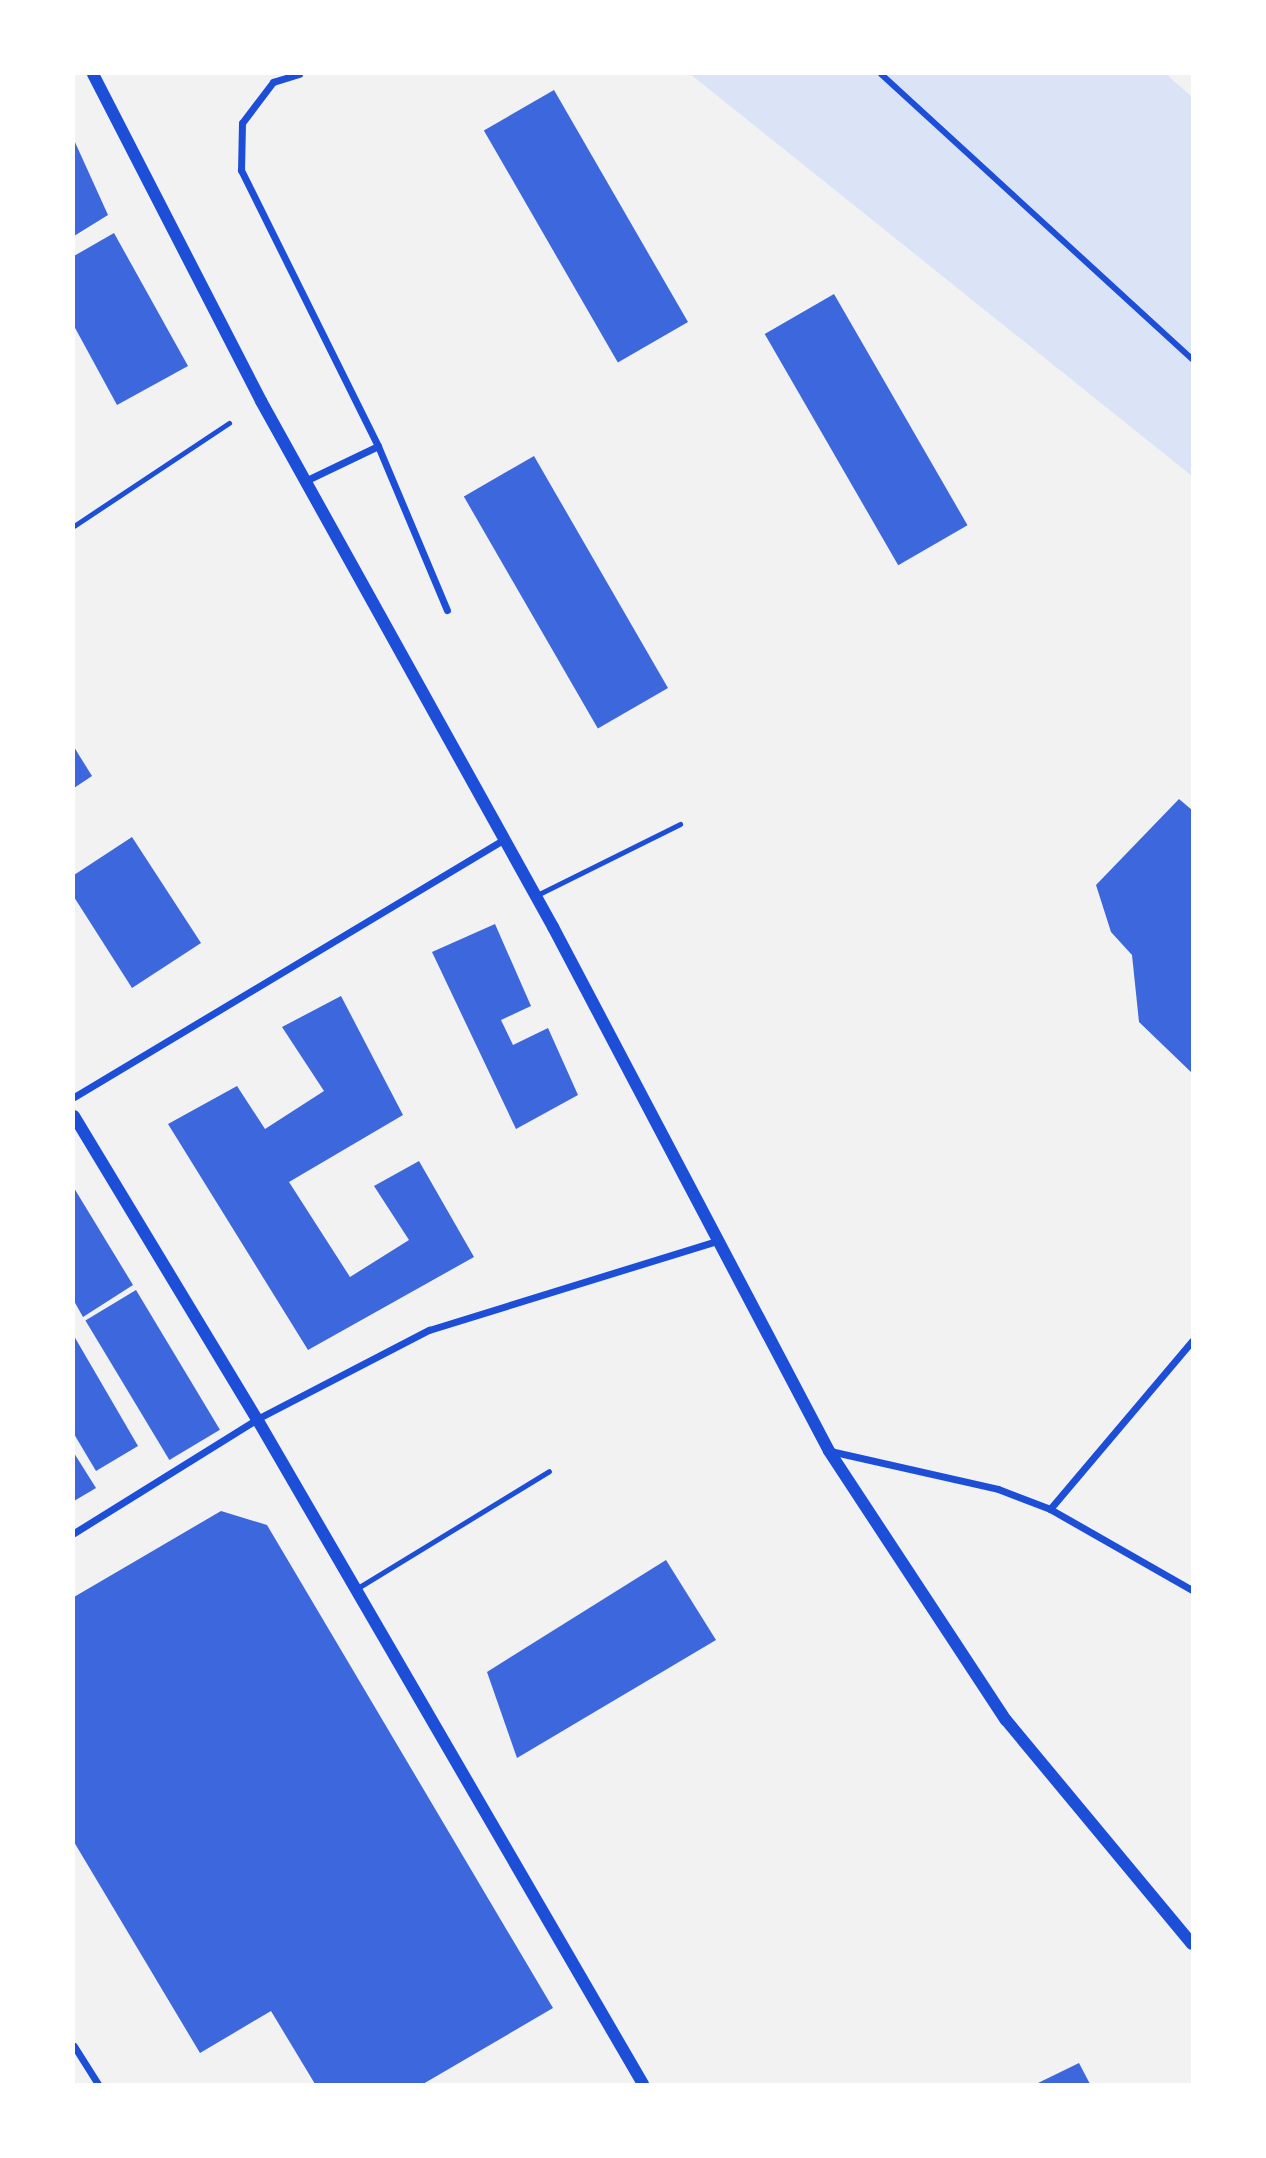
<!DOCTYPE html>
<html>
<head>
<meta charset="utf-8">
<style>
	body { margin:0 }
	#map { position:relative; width:1266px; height:2158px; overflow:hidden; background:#f2f2f2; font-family:Raleway,sans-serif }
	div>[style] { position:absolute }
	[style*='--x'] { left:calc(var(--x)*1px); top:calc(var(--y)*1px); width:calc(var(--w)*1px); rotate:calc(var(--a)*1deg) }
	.green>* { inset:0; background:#dbe4f7 }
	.building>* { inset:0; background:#3d67dc; transform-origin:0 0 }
	.path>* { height:4.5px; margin:-2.25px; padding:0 2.25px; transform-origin:2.25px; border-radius:2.25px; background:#1d4ed8 }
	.service>* { height:5px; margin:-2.5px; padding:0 2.5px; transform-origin:2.5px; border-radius:2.5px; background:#1d4ed8 }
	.pedestrian>* { height:6px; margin:-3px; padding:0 3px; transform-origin:3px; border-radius:3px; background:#1d4ed8 }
	.minor>* { height:7px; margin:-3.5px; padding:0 3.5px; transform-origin:3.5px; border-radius:3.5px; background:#1d4ed8 }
	.tertiary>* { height:12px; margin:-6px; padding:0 6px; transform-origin:6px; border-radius:6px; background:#1d4ed8 }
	span { translate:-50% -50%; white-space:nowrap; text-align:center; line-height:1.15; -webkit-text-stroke:7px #fff; paint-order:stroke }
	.frame { position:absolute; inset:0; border:75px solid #fff; pointer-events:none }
</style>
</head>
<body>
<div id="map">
	<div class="green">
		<i style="clip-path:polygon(690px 74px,1166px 74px,1192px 97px,1192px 476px)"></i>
	</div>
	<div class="building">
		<i style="left:554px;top:90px;width:268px;height:81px;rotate:60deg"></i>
		<i style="clip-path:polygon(74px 140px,108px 215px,74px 236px)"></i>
		<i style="clip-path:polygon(114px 233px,188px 366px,117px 405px,74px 326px,74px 256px)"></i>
		<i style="left:834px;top:294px;width:267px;height:80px;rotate:60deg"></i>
		<i style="left:534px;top:456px;width:268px;height:81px;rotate:60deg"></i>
		<i style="clip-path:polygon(74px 747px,92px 776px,74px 788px)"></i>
		<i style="clip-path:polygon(1179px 799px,1192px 810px,1192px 1073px,1139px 1022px,1132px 955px,1111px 932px,1096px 885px)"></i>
		<i style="clip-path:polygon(132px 837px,201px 943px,132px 988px,74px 897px,74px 875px)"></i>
		<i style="clip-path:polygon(495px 924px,531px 1006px,501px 1020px,513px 1045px,548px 1028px,578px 1095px,516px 1129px,432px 952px)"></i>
		<i style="clip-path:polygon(341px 996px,403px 1115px,289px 1182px,350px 1277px,409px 1240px,374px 1186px,419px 1161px,474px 1257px,308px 1350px,168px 1124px,237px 1086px,265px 1129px,324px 1091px,282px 1027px)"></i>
		<i style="clip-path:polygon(74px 1188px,133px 1285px,83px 1317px,74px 1301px)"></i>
		<i style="left:136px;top:1290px;width:163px;height:59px;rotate:59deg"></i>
		<i style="clip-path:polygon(74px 1336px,138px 1446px,96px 1471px,74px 1434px)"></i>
		<i style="clip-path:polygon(74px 1453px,96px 1488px,74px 1501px)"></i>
		<i style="clip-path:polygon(221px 1511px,267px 1525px,553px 2008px,423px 2084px,315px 2084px,271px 2011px,200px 2053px,74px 1842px,74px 1597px)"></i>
		<i style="clip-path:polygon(666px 1560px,716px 1640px,517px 1758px,487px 1672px)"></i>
		<i style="clip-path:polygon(1079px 2063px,1090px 2084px,1039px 2084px,1038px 2083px)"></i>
	</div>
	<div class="path">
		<i style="--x:74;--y:526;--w:186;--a:-33.6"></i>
	</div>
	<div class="service">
		<i style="--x:535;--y:896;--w:162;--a:-26.4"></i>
		<i style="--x:356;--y:1589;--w:226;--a:-31.4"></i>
	</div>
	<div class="pedestrian">
		<i style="--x:881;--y:74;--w:422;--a:42.5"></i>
	</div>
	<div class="minor">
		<i style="--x:299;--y:74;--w:27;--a:163"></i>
		<i style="--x:273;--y:82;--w:51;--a:127.1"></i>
		<i style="--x:242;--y:123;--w:47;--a:91.2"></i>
		<i style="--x:241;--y:170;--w:308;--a:63.6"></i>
		<i style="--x:378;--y:446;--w:178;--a:67.2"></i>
		<i style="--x:305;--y:481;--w:81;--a:-25.6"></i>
		<i style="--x:74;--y:1097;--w:500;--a:-30.92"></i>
		<i style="--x:830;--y:1451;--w:172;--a:12.7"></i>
		<i style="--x:998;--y:1489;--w:56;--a:21"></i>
		<i style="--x:1050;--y:1509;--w:163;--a:29.7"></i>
		<i style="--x:1050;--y:1509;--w:220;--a:-49.8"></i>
		<i style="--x:74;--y:1533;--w:216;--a:-31.9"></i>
		<i style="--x:257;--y:1419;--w:194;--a:-27.4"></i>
		<i style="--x:429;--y:1330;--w:300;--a:-17.2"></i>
		<i style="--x:74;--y:2046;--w:45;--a:57.7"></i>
	</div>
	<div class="tertiary">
		<i style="--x:93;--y:74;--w:368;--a:62.8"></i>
		<i style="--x:261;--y:401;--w:602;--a:60.96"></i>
		<i style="--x:553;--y:927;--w:592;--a:62.22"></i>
		<i style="--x:829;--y:1451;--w:322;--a:56.7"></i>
		<i style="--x:1006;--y:1720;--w:291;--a:50.3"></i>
		<i style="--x:74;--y:1116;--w:354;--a:58.9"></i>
		<i style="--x:257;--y:1419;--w:769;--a:59.87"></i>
	</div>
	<div class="frame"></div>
</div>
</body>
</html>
